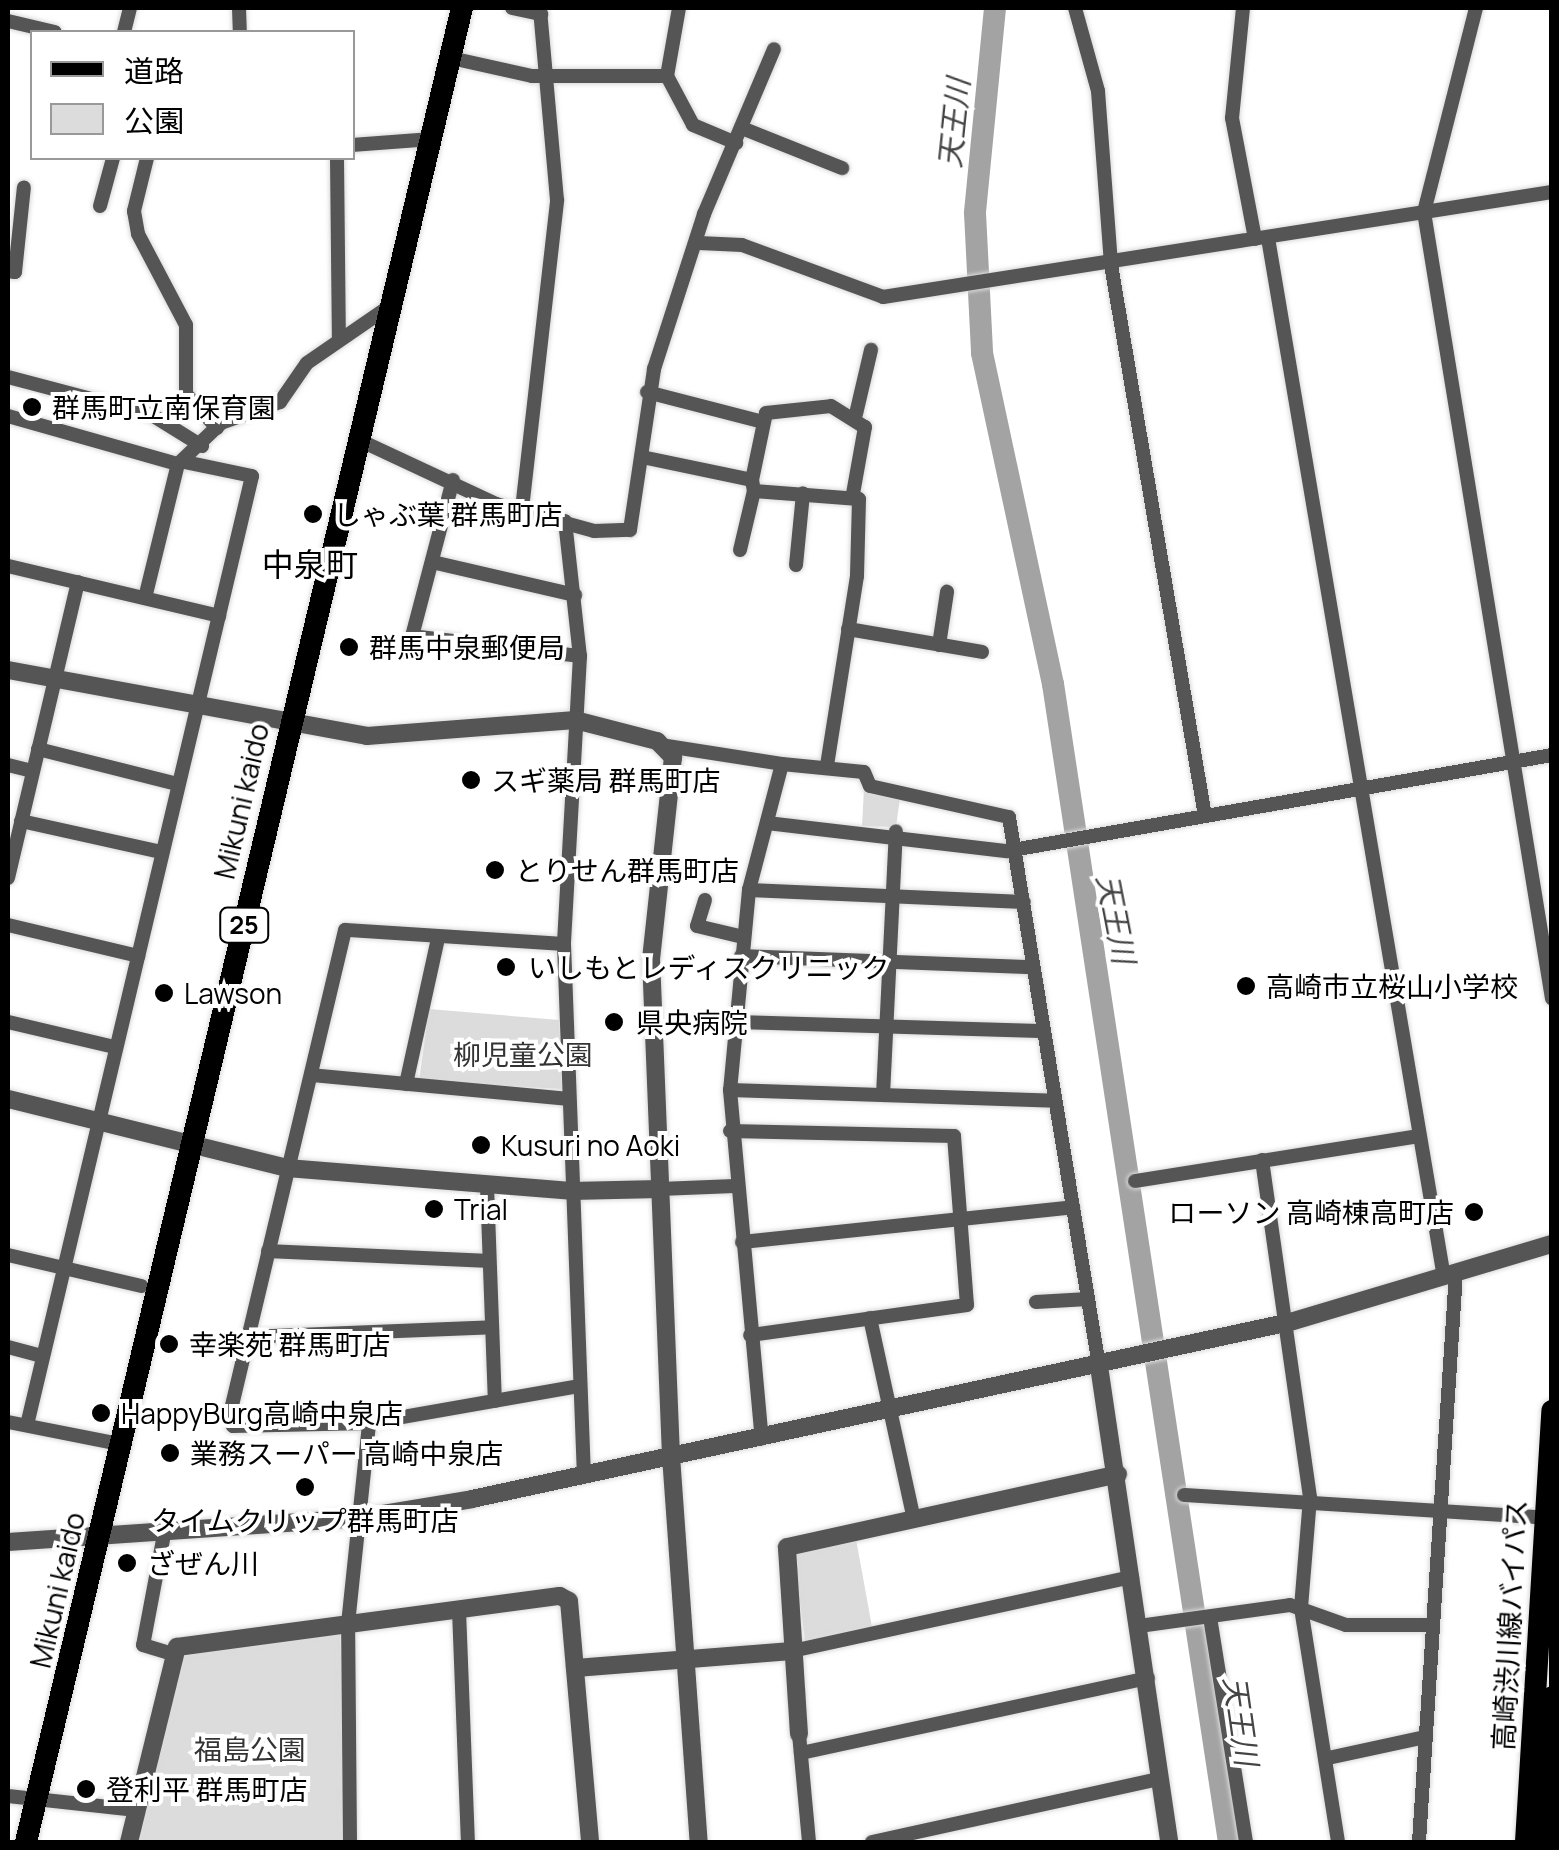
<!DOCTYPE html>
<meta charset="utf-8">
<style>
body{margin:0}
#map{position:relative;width:1559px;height:1850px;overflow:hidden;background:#fff;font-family:Manrope,"Noto Sans JP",sans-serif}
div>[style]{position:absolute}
.green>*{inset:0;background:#dcdcdc}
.river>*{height:22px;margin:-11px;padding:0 11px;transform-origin:11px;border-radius:11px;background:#a3a3a3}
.roads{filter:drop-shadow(0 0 2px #dbdbdb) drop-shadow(0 0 2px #dbdbdb)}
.minor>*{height:14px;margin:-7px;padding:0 7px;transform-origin:7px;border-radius:7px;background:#555}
.tertiary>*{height:18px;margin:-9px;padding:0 9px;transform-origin:9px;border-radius:9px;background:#555}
.primary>*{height:22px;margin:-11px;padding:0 11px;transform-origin:11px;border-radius:11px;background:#000}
.dots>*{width:28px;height:28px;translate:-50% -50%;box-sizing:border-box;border:5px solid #fff;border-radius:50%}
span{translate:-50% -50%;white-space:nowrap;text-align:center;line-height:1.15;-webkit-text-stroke:8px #fff;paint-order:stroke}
.shield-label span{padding:2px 8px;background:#fff;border:2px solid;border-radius:8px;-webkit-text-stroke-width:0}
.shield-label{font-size:25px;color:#000;font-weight:700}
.poi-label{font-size:28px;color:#000}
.left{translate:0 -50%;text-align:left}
.right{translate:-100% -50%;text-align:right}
.street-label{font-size:28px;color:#000}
.park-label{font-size:28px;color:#333}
.water-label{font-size:30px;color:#444;font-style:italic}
.quarter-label{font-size:32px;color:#000}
.frame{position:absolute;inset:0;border:10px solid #000;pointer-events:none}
.legend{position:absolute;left:30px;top:30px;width:325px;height:130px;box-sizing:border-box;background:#fff;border:2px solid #999;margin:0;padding:12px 18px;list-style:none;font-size:30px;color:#000}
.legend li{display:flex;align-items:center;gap:20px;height:50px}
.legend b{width:50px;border:2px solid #999}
</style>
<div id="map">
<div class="green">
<div style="clip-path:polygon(864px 789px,900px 798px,896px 827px,862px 826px)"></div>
<div style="clip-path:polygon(429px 1009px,559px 1020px,562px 1089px,419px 1081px)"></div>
<div style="clip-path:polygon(856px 1539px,872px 1627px,805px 1641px,794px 1555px)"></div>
<div style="clip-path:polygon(340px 1633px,348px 1842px,129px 1842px,179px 1654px)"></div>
</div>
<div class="river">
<div style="left:995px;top:8px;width:206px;rotate:95.6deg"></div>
<div style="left:975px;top:213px;width:140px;rotate:87.1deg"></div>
<div style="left:982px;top:353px;width:339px;rotate:77.9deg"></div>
<div style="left:1053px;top:684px;width:1171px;rotate:81.36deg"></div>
</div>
<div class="roads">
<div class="minor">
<div style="left:239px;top:8px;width:24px;rotate:88deg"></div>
<div style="left:512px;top:8px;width:30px;rotate:12deg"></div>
<div style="left:679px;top:8px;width:69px;rotate:100deg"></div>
<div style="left:667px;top:76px;width:55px;rotate:62deg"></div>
<div style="left:693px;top:125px;width:47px;rotate:22.7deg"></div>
<div style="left:1075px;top:8px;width:86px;rotate:74.5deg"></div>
<div style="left:1098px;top:91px;width:174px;rotate:85.7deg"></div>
<div style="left:1111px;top:265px;width:559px;rotate:80.32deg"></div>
<div style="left:1243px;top:8px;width:111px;rotate:95.7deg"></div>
<div style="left:1232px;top:118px;width:123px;rotate:79.2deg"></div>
<div style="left:1476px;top:8px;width:211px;rotate:104.3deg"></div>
<div style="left:1424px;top:212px;width:797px;rotate:80.76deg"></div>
<div style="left:8px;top:21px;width:48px;rotate:13.2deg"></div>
<div style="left:124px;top:32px;width:25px;rotate:-76deg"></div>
<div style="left:451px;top:58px;width:83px;rotate:12.5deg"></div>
<div style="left:532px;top:76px;width:135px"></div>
<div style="left:742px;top:128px;width:108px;rotate:21.8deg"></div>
<div style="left:352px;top:145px;width:80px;rotate:-4.3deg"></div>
<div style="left:147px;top:158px;width:55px;rotate:103.8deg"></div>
<div style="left:134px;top:211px;width:23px;rotate:80deg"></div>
<div style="left:138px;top:234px;width:103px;rotate:62.2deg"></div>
<div style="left:186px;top:325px;width:69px;rotate:90deg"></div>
<div style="left:186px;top:394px;width:46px;rotate:47.6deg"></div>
<div style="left:337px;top:158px;width:181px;rotate:89.4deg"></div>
<div style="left:100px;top:206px;width:50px;rotate:-74.8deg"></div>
<div style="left:1268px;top:238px;width:1054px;rotate:80.39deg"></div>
<div style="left:699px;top:243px;width:43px;rotate:2.7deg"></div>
<div style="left:742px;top:245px;width:150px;rotate:20.2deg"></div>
<div style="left:883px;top:297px;width:677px;rotate:-8.92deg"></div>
<div style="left:8px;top:271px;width:7px;rotate:8deg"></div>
<div style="left:15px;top:272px;width:85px;rotate:-84deg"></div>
<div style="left:8px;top:377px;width:149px;rotate:14.8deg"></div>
<div style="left:152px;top:415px;width:59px;rotate:31.8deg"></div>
<div style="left:647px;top:392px;width:120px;rotate:14.5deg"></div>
<div style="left:856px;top:414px;width:66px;rotate:-76.8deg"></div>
<div style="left:8px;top:416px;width:177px;rotate:15.8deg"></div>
<div style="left:359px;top:440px;width:151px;rotate:25deg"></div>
<div style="left:496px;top:504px;width:102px;rotate:15.4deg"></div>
<div style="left:594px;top:531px;width:36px;rotate:-2deg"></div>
<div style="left:630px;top:530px;width:163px;rotate:-81.5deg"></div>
<div style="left:654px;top:369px;width:163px;rotate:-72.1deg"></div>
<div style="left:704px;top:214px;width:179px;rotate:-67deg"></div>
<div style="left:642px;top:457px;width:112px;rotate:11.8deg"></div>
<div style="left:752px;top:480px;width:11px;rotate:80deg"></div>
<div style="left:754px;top:491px;width:105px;rotate:4.4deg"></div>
<div style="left:859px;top:499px;width:77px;rotate:91.5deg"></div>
<div style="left:857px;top:576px;width:191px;rotate:99deg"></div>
<div style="left:453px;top:480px;width:161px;rotate:104.7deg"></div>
<div style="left:412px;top:636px;width:169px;rotate:6.8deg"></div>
<div style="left:752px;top:480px;width:68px;rotate:-78.2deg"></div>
<div style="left:766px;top:413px;width:65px;rotate:-6.1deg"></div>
<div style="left:831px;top:406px;width:40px;rotate:32deg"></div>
<div style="left:865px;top:427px;width:68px;rotate:100.2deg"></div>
<div style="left:522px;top:509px;width:311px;rotate:-83.5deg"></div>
<div style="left:557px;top:200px;width:193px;rotate:-95.1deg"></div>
<div style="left:565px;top:521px;width:136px;rotate:83.7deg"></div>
<div style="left:580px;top:656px;width:288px;rotate:93.2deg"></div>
<div style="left:564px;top:944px;width:533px;rotate:87.85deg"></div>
<div style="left:740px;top:550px;width:61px;rotate:-76.7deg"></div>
<div style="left:432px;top:562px;width:147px;rotate:13deg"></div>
<div style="left:796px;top:565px;width:72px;rotate:-84.4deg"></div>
<div style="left:8px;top:566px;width:217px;rotate:13.3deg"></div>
<div style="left:145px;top:598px;width:138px;rotate:-76.2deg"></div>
<div style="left:178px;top:464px;width:59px;rotate:-43.6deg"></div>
<div style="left:221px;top:423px;width:63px;rotate:-19.6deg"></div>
<div style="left:280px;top:402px;width:47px;rotate:-55.3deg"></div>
<div style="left:307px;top:363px;width:101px;rotate:-34.5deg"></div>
<div style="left:848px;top:629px;width:136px;rotate:9.7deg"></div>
<div style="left:939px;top:645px;width:54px;rotate:-81.4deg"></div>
<div style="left:667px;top:746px;width:116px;rotate:8.9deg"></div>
<div style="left:782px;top:764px;width:130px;rotate:104.7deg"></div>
<div style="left:749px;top:890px;width:201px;rotate:95.4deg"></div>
<div style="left:730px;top:1090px;width:350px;rotate:84.8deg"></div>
<div style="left:38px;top:749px;width:143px;rotate:14.1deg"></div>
<div style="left:782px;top:764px;width:82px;rotate:5.6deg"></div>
<div style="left:864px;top:772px;width:15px;rotate:67deg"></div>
<div style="left:870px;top:786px;width:142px;rotate:12.6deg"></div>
<div style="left:1009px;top:817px;width:556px;rotate:80.69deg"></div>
<div style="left:8px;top:765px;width:25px;rotate:14deg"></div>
<div style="left:21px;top:821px;width:143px;rotate:12.5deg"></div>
<div style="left:767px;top:823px;width:242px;rotate:6.7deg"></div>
<div style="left:1007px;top:851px;width:553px;rotate:-9.99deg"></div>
<div style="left:8px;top:878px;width:304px;rotate:-76.7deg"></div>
<div style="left:749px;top:890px;width:275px;rotate:2.5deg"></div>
<div style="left:705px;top:900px;width:27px;rotate:107deg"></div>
<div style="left:697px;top:926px;width:47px;rotate:13.4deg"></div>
<div style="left:8px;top:925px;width:134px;rotate:13.4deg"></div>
<div style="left:564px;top:944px;width:219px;rotate:-176.3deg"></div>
<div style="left:345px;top:930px;width:502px;rotate:103.37deg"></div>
<div style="left:229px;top:1418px;width:9px;rotate:63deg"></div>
<div style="left:233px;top:1426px;width:136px;rotate:-1.3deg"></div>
<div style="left:369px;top:1423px;width:213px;rotate:-10deg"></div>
<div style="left:741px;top:956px;width:291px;rotate:2.2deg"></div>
<div style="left:8px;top:1022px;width:110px;rotate:13.2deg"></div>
<div style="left:736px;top:1022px;width:305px;rotate:1.7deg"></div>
<div style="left:311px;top:1075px;width:258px;rotate:5.3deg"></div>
<div style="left:406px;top:1084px;width:148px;rotate:-77.6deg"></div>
<div style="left:730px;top:1090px;width:325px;rotate:1.9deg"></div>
<div style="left:883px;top:1095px;width:264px;rotate:-87.2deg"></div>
<div style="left:730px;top:1131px;width:224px;rotate:1.3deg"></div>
<div style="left:954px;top:1136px;width:169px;rotate:85.6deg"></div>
<div style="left:967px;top:1305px;width:219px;rotate:172.1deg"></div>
<div style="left:1262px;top:1160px;width:341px;rotate:81.9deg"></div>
<div style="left:1310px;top:1498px;width:110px;rotate:94.7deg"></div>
<div style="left:1301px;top:1608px;width:237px;rotate:81deg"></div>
<div style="left:1135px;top:1181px;width:287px;rotate:-9deg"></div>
<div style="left:487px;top:1186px;width:215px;rotate:87.9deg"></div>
<div style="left:660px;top:1189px;width:74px;rotate:-2.3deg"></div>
<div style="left:742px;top:1242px;width:333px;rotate:-6deg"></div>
<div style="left:268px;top:1251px;width:221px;rotate:2.6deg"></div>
<div style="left:8px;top:1255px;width:137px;rotate:13.1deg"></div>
<div style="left:1036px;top:1302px;width:52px;rotate:-3.3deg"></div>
<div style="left:870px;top:1318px;width:206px;rotate:77.7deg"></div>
<div style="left:248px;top:1337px;width:244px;rotate:-2.3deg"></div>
<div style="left:8px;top:1347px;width:35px;rotate:15deg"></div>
<div style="left:8px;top:1422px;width:113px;rotate:11.2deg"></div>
<div style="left:27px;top:1425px;width:975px;rotate:-76.66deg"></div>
<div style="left:252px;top:476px;width:68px;rotate:-168.2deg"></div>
<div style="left:1184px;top:1495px;width:369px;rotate:3.6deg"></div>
<div style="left:165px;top:1529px;width:118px;rotate:100.7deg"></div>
<div style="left:143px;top:1645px;width:31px;rotate:17deg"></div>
<div style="left:459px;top:1610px;width:232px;rotate:87.8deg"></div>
<div style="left:1210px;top:1617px;width:228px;rotate:80.9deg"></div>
<div style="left:1139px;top:1626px;width:152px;rotate:-7.9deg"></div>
<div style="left:1290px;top:1605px;width:59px;rotate:19.7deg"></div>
<div style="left:1346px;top:1625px;width:86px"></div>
<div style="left:792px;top:1651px;width:348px;rotate:-12.3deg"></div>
<div style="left:799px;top:1734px;width:108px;rotate:84.7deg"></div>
<div style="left:801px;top:1753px;width:355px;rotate:-12.2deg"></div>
<div style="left:1328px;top:1758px;width:99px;rotate:-12.2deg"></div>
<div style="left:8px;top:1796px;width:129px;rotate:6.2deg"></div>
<div style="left:350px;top:1842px;width:218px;rotate:-90.5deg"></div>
<div style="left:348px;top:1624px;width:202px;rotate:-84deg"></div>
<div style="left:872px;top:1842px;width:294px;rotate:-12.4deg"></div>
<div style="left:1419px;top:1842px;width:570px;rotate:-86.28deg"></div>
</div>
<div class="tertiary">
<div style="left:8px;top:670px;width:365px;rotate:10.4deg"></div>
<div style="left:367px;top:736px;width:209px;rotate:-4.4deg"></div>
<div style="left:575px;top:720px;width:85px;rotate:14.4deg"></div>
<div style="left:657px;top:741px;width:23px;rotate:45deg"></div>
<div style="left:673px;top:757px;width:202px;rotate:96.2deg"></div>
<div style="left:651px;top:958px;width:498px;rotate:87.7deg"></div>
<div style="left:671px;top:1456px;width:387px;rotate:85.9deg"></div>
<div style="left:8px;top:1099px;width:287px;rotate:13.9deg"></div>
<div style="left:287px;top:1168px;width:285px;rotate:4.6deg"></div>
<div style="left:571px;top:1191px;width:89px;rotate:-1.3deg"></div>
<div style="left:1099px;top:1366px;width:481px;rotate:81.6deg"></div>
<div style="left:8px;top:1542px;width:352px;rotate:-3.9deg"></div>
<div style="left:359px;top:1518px;width:115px;rotate:-9.5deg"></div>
<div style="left:472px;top:1499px;width:837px;rotate:-12.21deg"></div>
<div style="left:1290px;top:1322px;width:273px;rotate:-16.6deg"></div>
<div style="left:575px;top:1668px;width:218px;rotate:-4.5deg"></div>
<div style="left:799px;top:1734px;width:187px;rotate:-93.7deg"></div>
<div style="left:787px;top:1547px;width:339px;rotate:-12.4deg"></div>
<div style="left:129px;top:1842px;width:201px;rotate:-76.2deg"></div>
<div style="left:177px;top:1647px;width:386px;rotate:-7.6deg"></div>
<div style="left:560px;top:1596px;width:10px;rotate:29deg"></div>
<div style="left:569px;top:1601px;width:242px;rotate:85deg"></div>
</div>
<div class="primary">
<div style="left:26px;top:1842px;width:1885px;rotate:-76.63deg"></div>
<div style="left:1526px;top:1842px;width:432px;rotate:-86.5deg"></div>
<div style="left:1545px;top:1842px;width:145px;rotate:-87.2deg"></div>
</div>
</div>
<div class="dots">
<div style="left:32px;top:407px;background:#000"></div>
<div style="left:313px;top:514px;background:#000"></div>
<div style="left:349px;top:647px;background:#000"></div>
<div style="left:471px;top:780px;background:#000"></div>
<div style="left:495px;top:870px;background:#000"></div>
<div style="left:506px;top:967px;background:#000"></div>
<div style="left:1246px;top:986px;background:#000"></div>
<div style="left:164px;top:993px;background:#000"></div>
<div style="left:614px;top:1022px;background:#000"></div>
<div style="left:481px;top:1145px;background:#000"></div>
<div style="left:434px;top:1209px;background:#000"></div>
<div style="left:1474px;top:1212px;background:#000"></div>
<div style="left:169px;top:1344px;background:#000"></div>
<div style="left:101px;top:1413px;background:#000"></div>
<div style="left:170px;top:1453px;background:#000"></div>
<div style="left:305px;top:1487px;background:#000"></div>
<div style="left:127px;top:1563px;background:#000"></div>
<div style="left:86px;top:1789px;background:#000"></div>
</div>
<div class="shield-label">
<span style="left:244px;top:925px">25</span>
</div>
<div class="poi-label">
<span class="left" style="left:52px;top:407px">群馬町立南保育園</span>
<span class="left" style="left:333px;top:514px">しゃぶ葉 群馬町店</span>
<span class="left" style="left:369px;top:647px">群馬中泉郵便局</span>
<span class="left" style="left:491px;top:780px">スギ薬局 群馬町店</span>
<span class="left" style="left:515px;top:870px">とりせん群馬町店</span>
<span class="left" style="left:528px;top:967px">いしもとレディスクリニック</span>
<span class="left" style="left:1266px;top:986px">高崎市立桜山小学校</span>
<span class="left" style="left:184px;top:993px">Lawson</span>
<span class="left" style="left:636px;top:1022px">県央病院</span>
<span class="left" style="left:501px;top:1145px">Kusuri no Aoki</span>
<span class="left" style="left:454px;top:1209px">Trial</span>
<span class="right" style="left:1454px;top:1212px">ローソン 高崎棟高町店</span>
<span class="left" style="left:189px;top:1344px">幸楽苑 群馬町店</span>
<span class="left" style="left:121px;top:1413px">HappyBurg高崎中泉店</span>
<span class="left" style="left:190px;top:1453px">業務スーパー 高崎中泉店</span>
<span style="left:305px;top:1520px">タイムクリップ群馬町店</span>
<span class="left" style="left:147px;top:1563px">ざぜん川</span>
<span class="left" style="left:106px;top:1789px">登利平 群馬町店</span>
</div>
<div class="street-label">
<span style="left:241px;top:801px;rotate:-77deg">Mikuni kaido</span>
<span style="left:57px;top:1590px;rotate:-77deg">Mikuni kaido</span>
<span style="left:1509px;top:1625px;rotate:-87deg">高崎渋川線バイパス</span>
</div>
<div class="park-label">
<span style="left:523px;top:1054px">柳児童公園</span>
<span style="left:250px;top:1749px">福島公園</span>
</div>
<div class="water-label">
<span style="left:954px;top:123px;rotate:-84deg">天王川</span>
<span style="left:1116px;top:919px;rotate:79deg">天王川</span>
<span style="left:1241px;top:1721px;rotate:82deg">天王川</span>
</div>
<div class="quarter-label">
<span style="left:310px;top:564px">中泉町</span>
</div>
<div class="frame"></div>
<ul class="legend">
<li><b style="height:12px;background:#000"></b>道路</li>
<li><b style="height:28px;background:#dcdcdc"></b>公園</li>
</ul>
</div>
